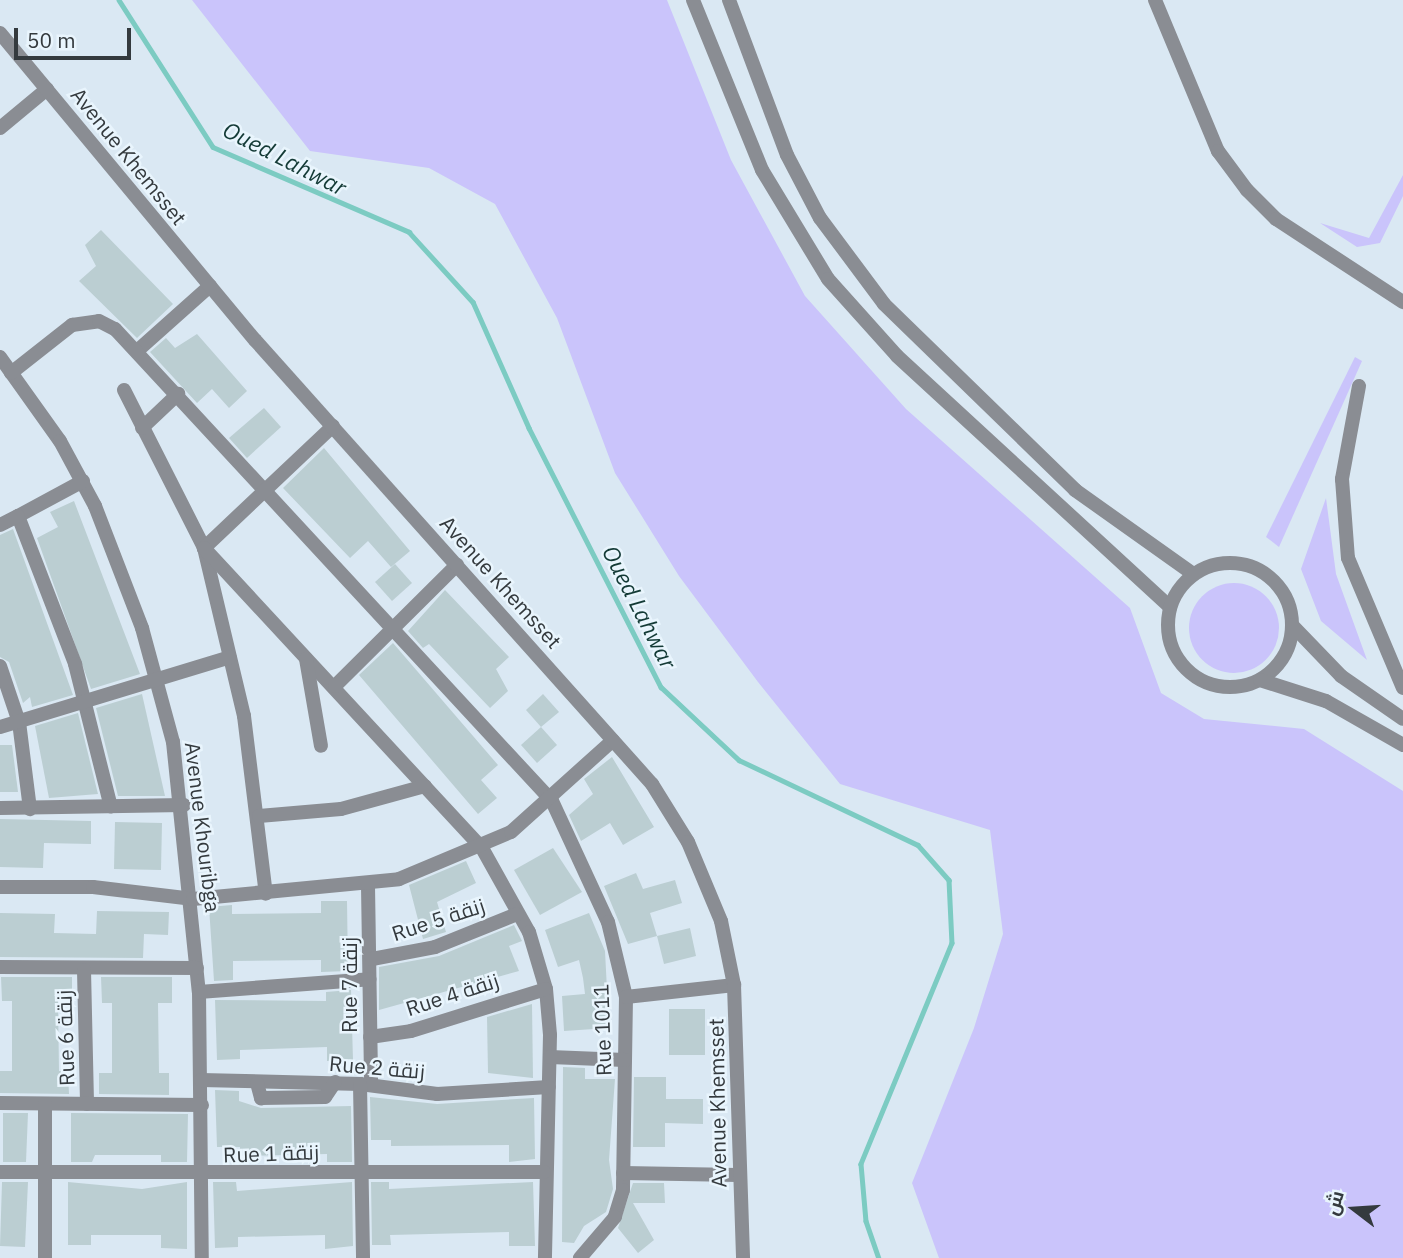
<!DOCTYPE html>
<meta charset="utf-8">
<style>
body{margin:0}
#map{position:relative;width:1403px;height:1258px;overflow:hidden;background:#dae8f3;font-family:"IBM Plex Sans",Cairo,sans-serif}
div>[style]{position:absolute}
.green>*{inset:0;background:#cac4fb}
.round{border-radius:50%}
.stream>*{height:4.5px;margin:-2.25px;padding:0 2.25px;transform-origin:2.25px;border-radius:2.25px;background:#7ccbc2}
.building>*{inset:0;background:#bbced2}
.minor>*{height:14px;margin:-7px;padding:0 7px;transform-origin:7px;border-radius:7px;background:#8a8d93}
.tertiary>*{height:14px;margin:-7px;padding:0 7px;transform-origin:7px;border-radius:7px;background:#8a8d93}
.tertiary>.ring{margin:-7px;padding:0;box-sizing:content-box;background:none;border:14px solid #8a8d93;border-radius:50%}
span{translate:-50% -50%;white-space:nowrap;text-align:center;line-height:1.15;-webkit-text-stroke:5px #e9f5fd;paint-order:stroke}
.street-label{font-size:21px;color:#343a3e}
.water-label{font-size:23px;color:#133a36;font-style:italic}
.north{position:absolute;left:1319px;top:1174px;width:70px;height:70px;-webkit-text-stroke:5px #e9f5fd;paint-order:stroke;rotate:287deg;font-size:19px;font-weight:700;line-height:28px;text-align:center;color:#343a3e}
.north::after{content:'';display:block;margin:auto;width:24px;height:32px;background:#343a3e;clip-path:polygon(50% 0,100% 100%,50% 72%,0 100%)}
.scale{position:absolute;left:14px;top:28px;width:117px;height:32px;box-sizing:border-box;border:4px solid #343a3e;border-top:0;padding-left:9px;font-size:21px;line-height:24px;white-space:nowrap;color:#343a3e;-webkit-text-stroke:5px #e9f5fd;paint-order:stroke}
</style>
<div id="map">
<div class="green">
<div style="clip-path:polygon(192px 0,667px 0,731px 160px,805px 296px,906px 409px,1130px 608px,1161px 693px,1204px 719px,1304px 729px,1403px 791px,1403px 1258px,939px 1258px,912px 1183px,974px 1028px,1003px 934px,990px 830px,840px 784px,758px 682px,679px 576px,615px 473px,557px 318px,495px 204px,429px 168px,310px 151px)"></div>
<div style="clip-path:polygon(1403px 175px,1403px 196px,1380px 243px,1357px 247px,1320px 223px,1369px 238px)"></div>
<div style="clip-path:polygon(1355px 357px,1362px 361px,1279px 547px,1266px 537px)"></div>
<div style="clip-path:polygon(1326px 498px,1336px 574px,1367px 660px,1321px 621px,1301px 569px)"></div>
<div class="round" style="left:1189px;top:583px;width:90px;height:90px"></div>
</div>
<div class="stream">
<div style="left:119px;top:0;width:174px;rotate:57.4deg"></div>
<div style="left:213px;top:147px;width:214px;rotate:23.4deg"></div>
<div style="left:409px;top:232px;width:95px;rotate:47.6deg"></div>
<div style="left:473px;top:302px;width:138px;rotate:66deg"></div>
<div style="left:529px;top:428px;width:291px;rotate:63deg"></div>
<div style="left:661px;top:687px;width:107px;rotate:43.1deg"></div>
<div style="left:739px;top:760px;width:198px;rotate:25.4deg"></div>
<div style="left:918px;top:845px;width:47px;rotate:48.5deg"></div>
<div style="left:949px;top:880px;width:63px;rotate:87.3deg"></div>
<div style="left:952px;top:943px;width:239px;rotate:112.4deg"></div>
<div style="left:861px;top:1164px;width:57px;rotate:85deg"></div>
<div style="left:866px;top:1221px;width:39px;rotate:71deg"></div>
</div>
<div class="building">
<div style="clip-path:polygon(101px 230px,173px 304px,137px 338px,79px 281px,96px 266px,85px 245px)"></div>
<div style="clip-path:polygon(197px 334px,247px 391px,229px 408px,212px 389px,197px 403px,150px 352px,166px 338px,175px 348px)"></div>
<div style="clip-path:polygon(264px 408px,281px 427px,247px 458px,229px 438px)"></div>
<div style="clip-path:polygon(324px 448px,410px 551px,391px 567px,368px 541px,350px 558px,283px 488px)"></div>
<div style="clip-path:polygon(74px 501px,140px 674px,91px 689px,37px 538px,58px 527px,50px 512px)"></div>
<div style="clip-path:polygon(13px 529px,73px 695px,32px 707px,30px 697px,23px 703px,9px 662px,0 657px,0 535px)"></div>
<div style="clip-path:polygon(395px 564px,412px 583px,392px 601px,375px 582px)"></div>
<div style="clip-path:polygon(445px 590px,509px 657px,496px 669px,508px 691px,490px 708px,429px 644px,423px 648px,408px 631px)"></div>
<div style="clip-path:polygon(393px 643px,498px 765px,481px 780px,497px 798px,478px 814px,359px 675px)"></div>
<div style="clip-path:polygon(142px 694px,165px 796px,118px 796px,96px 708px)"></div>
<div style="clip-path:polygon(543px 694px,559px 712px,541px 727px,526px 710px)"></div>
<div style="clip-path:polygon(78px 713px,98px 794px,49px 798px,35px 726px)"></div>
<div style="clip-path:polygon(541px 727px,557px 745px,537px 763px,521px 745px)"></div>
<div style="clip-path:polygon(0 745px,12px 745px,18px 792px,0 792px)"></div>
<div style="clip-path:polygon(612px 757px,654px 827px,623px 845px,610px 823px,581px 841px,569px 815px,593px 794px,584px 779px)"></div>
<div style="clip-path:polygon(0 819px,91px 821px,91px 844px,44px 843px,43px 868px,0 867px)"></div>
<div style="clip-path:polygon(115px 822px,162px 823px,161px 870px,114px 869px)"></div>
<div style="clip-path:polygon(553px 848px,582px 892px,540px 915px,514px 870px)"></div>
<div style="clip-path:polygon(466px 861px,476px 883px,437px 902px,446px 932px,423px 939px,409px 885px)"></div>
<div style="clip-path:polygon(636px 873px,643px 889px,675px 880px,682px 903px,650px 913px,657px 936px,628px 944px,604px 886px)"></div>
<div style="clip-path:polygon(321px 901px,347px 901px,348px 971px,321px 972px,321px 960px,233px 961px,233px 980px,214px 981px,209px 907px,232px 905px,232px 914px,321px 913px)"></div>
<div style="clip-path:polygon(97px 911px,169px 912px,168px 935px,144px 934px,143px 958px,0 957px,0 913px,55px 914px,54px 933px,96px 934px)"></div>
<div style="clip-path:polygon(589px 913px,605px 951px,609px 1028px,564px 1031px,562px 996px,585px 994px,583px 978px,579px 960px,558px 967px,545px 930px)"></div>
<div style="clip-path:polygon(514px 925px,522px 941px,509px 946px,519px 971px,379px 1010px,379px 967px,439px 956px)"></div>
<div style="clip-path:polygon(690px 928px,696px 956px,664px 964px,657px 936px)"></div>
<div style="clip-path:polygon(1px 977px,72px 977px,72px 1001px,58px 1001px,59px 1071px,68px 1071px,69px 1094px,0 1093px,0 1071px,12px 1071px,12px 1001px,2px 1001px)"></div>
<div style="clip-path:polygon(101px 977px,172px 977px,172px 1003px,158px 1003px,159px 1073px,169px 1073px,169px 1095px,99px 1094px,99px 1073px,112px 1073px,112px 1003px,102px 1003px)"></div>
<div style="clip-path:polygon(351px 990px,353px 1060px,327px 1061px,327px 1047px,240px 1050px,240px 1059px,217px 1060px,215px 1000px,326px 1001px,326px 992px)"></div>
<div style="clip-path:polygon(532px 1004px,533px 1078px,488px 1073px,487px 1017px)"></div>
<div style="clip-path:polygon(669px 1009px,705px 1009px,705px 1055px,669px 1055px)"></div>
<div style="clip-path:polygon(563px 1067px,585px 1068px,585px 1079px,615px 1079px,609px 1160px,613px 1189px,606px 1212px,584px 1226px,574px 1243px,562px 1242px)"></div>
<div style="clip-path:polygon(634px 1077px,666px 1077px,666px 1099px,703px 1099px,703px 1124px,665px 1123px,665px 1147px,633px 1147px)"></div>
<div style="clip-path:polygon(215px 1090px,239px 1091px,239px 1101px,261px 1108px,351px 1106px,352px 1162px,327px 1162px,327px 1154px,240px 1156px,240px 1147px,217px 1147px)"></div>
<div style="clip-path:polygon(370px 1097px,437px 1104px,534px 1098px,535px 1159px,509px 1162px,509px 1145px,391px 1146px,391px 1140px,371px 1140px)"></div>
<div style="clip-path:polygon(3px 1113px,28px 1113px,26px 1162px,3px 1162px)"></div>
<div style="clip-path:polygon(71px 1113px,188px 1114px,187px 1162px,161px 1162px,161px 1155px,95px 1155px,92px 1162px,71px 1162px)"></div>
<div style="clip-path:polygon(2px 1182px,28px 1182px,25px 1247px,0 1246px)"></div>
<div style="clip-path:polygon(68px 1182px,142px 1189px,187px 1182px,187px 1249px,161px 1248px,161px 1235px,91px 1235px,91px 1245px,68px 1245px)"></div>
<div style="clip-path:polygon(213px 1182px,236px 1182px,237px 1191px,352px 1182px,353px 1246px,325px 1249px,325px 1235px,238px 1237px,238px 1247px,215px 1248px)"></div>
<div style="clip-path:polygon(371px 1182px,389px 1182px,389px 1189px,533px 1182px,535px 1246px,509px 1246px,509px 1232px,390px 1235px,391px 1245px,372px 1245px)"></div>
<div style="clip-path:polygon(633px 1183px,664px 1183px,665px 1203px,633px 1203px,654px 1240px,638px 1253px,618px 1228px)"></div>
</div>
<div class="minor">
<div style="left:1155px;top:0;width:164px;rotate:67.4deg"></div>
<div style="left:1218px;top:151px;width:49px;rotate:53.4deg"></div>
<div style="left:1247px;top:190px;width:41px;rotate:45deg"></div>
<div style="left:1276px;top:219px;width:152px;rotate:33.2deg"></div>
<div style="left:0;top:128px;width:61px;rotate:-39.7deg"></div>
<div style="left:137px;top:351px;width:98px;rotate:-41.7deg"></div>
<div style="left:0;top:357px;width:103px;rotate:54.5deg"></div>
<div style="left:60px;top:441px;width:74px;rotate:61.7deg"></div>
<div style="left:95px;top:506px;width:131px;rotate:68.9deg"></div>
<div style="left:142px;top:628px;width:118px;rotate:74.8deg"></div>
<div style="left:173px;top:742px;width:251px;rotate:84.1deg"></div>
<div style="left:199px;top:992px;width:266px;rotate:89.4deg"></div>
<div style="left:11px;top:373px;width:78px;rotate:-38.2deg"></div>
<div style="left:72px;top:325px;width:27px;rotate:-8deg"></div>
<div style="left:99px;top:321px;width:18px;rotate:27deg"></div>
<div style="left:115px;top:329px;width:643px;rotate:47.21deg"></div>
<div style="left:552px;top:801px;width:133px;rotate:65.2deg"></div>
<div style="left:608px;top:922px;width:77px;rotate:76.5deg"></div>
<div style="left:626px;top:997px;width:193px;rotate:90.9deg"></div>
<div style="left:623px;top:1190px;width:28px;rotate:107deg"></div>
<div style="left:615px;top:1217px;width:54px;rotate:130.5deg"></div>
<div style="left:124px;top:390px;width:177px;rotate:63.1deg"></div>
<div style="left:204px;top:548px;width:173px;rotate:76.6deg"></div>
<div style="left:244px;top:716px;width:179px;rotate:83deg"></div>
<div style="left:333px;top:426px;width:178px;rotate:136.6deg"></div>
<div style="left:204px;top:548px;width:409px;rotate:47.2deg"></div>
<div style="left:482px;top:848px;width:96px;rotate:60.8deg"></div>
<div style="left:529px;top:932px;width:59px;rotate:73.4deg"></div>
<div style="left:546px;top:989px;width:46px;rotate:85deg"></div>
<div style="left:550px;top:1035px;width:223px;rotate:91.3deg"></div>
<div style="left:142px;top:428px;width:50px;rotate:-43.4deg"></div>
<div style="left:83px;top:481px;width:74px;rotate:151.7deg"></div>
<div style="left:18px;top:516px;width:159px;rotate:68.9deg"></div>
<div style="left:75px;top:664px;width:147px;rotate:75.9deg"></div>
<div style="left:0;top:525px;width:20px;rotate:-27deg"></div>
<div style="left:306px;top:659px;width:88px;rotate:80.2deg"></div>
<div style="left:0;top:666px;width:59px;rotate:71.3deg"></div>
<div style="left:19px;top:722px;width:88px;rotate:82.8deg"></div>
<div style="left:335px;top:686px;width:172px;rotate:-44.8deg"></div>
<div style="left:0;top:727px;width:240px;rotate:-16.9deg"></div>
<div style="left:0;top:808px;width:184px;rotate:-0.9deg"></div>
<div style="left:259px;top:816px;width:82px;rotate:-4.9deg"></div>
<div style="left:341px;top:809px;width:87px;rotate:-15.3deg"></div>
<div style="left:368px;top:886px;width:199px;rotate:89.1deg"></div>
<div style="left:0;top:887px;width:93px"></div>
<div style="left:93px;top:887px;width:101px;rotate:6.8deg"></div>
<div style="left:193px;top:899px;width:207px;rotate:-5.5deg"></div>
<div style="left:399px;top:879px;width:121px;rotate:-22.8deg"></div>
<div style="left:511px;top:832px;width:137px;rotate:-42deg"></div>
<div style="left:372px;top:959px;width:64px;rotate:-10.8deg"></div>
<div style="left:435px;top:947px;width:88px;rotate:-21.9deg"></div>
<div style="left:0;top:967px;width:197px;rotate:0.3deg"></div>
<div style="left:84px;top:970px;width:134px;rotate:88.7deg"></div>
<div style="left:199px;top:992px;width:171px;rotate:-4.3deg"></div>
<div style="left:626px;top:997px;width:109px;rotate:-6.3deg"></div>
<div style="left:370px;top:1037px;width:41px;rotate:-8.3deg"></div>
<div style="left:411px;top:1031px;width:141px;rotate:-17.3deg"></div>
<div style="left:550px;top:1057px;width:75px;rotate:2.3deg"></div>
<div style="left:201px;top:1080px;width:159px;rotate:1.4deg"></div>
<div style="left:360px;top:1084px;width:78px;rotate:7.4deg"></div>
<div style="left:437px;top:1094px;width:112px;rotate:-3.6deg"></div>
<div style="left:257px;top:1083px;width:16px;rotate:75deg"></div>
<div style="left:261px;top:1098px;width:64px;rotate:-0.9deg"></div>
<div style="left:325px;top:1097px;width:18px;rotate:-56deg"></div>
<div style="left:360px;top:1084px;width:174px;rotate:89deg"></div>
<div style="left:0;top:1103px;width:202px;rotate:0.6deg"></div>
<div style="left:45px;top:1104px;width:154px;rotate:90deg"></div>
<div style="left:0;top:1172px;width:544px"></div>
<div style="left:623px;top:1173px;width:115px;rotate:1deg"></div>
</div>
<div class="tertiary">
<div style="left:693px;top:0;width:183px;rotate:67.9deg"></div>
<div style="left:762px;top:170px;width:127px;rotate:58.8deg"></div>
<div style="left:828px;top:279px;width:103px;rotate:48.1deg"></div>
<div style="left:897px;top:356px;width:371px;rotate:42.6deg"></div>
<div style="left:729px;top:0;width:165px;rotate:69.5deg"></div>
<div style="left:787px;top:155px;width:71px;rotate:62.4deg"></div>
<div style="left:820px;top:218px;width:107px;rotate:53.3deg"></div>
<div style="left:884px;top:304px;width:267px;rotate:44.2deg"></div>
<div style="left:1075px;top:490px;width:145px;rotate:35.4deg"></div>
<div style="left:0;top:33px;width:399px;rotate:50.3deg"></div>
<div style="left:255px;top:340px;width:596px;rotate:48.2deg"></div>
<div style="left:652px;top:784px;width:68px;rotate:58.2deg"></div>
<div style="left:688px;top:842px;width:86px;rotate:67.3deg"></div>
<div style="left:721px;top:921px;width:65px;rotate:78.5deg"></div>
<div style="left:734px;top:985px;width:273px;rotate:88.1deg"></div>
<div style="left:1359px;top:386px;width:95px;rotate:100.4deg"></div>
<div style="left:1342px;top:479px;width:79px;rotate:85.7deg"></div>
<div style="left:1348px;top:558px;width:141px;rotate:67.1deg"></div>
<div class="ring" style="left:1168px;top:563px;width:110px;height:110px"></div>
<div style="left:1292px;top:625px;width:71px;rotate:46.1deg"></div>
<div style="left:1341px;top:676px;width:75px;rotate:34.7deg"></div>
<div style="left:1260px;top:680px;width:69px;rotate:17.7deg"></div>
<div style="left:1326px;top:701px;width:89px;rotate:29.7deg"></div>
</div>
<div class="street-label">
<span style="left:129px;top:156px;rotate:51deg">Avenue Khemsset</span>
<span style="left:501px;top:582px;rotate:48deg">Avenue Khemsset</span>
<span style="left:203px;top:827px;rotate:83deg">Avenue Khouribga</span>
<span style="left:438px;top:919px;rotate:-18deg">Rue 5 زنقة</span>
<span style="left:349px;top:985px;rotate:-90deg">Rue 7 زنقة</span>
<span style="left:452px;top:994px;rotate:-18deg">Rue 4 زنقة</span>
<span style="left:602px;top:1030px;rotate:-92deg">Rue 1011</span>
<span style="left:65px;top:1038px;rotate:-92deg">Rue 6 زنقة</span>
<span style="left:377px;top:1067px;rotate:5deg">Rue 2 زنقة</span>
<span style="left:717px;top:1103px;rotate:-91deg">Avenue Khemsset</span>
<span style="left:271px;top:1153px;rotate:-2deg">Rue 1 زنقة</span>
</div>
<div class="water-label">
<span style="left:285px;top:158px;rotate:27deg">Oued Lahwar</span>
<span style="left:640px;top:607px;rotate:63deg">Oued Lahwar</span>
</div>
<div class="north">ش</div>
<div class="scale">50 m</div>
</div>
